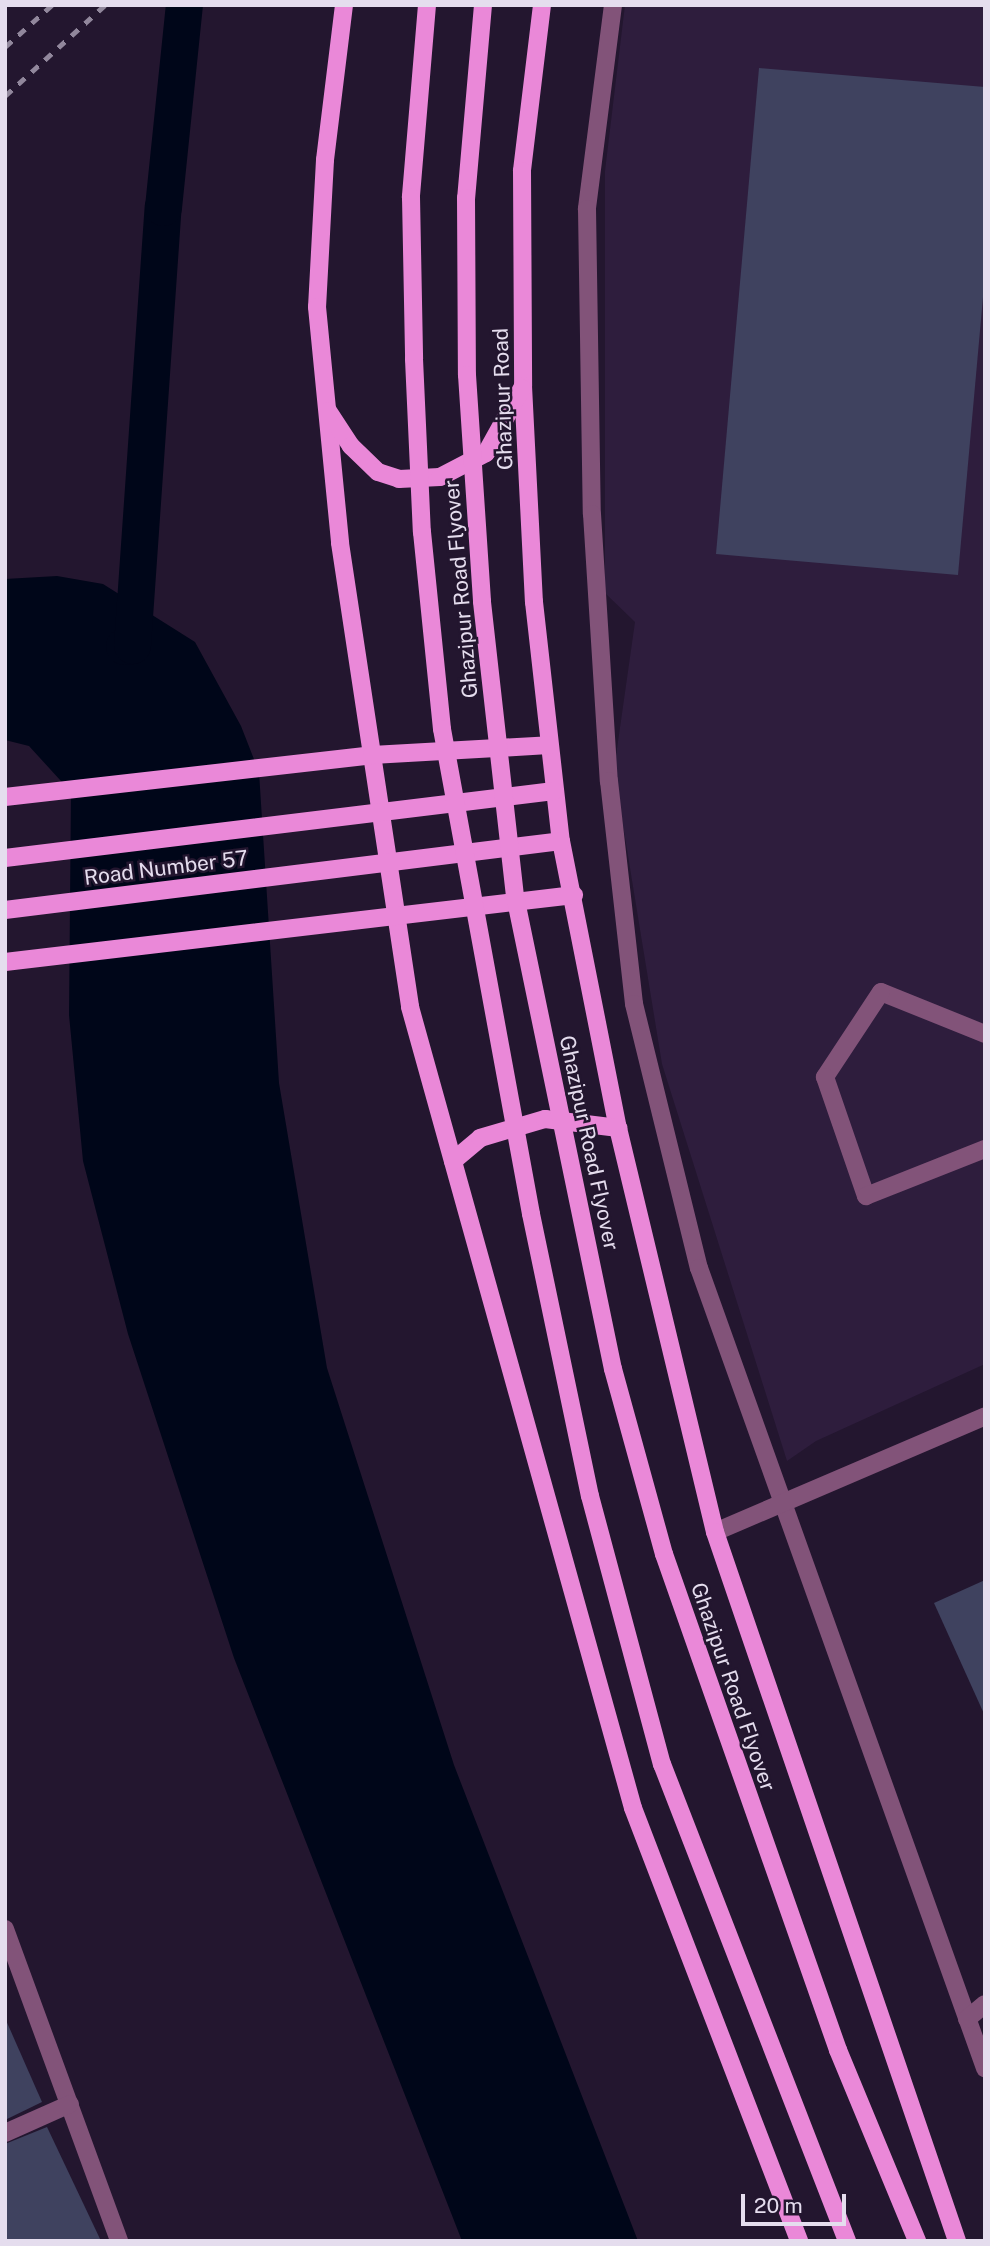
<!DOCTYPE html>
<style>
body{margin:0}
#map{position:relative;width:990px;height:2246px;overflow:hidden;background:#23162f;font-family:"Public Sans",sans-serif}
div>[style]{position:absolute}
.built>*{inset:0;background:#2e1d3d}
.water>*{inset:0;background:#000619}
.canal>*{height:37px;margin:-18.5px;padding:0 18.5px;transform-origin:18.5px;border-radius:18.5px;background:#000619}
.building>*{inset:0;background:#3f425f}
.minor>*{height:18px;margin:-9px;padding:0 9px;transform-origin:9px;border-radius:9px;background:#825379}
.major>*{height:18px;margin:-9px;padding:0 9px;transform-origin:9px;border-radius:9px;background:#ea88d8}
.rail>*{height:5px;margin-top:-2.5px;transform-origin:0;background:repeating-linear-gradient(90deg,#91879c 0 9px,transparent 0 18px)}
.major-bridge>*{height:18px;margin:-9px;padding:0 9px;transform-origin:9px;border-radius:9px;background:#ea88d8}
span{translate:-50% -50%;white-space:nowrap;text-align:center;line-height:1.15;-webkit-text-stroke:5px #23162f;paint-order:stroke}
.street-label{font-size:21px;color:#e5ddee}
.frame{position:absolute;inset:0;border:7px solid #e5ddee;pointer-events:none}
.scale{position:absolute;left:741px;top:2194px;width:105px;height:32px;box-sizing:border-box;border:4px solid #e5ddee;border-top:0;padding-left:9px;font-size:21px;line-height:24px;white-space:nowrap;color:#e5ddee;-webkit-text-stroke:5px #23162f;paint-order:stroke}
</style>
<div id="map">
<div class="built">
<div style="clip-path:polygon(625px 5px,985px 5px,985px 1364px,816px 1441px,787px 1461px,662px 1064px,614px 770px,635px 622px,605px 593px,605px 171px)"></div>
</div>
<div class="water">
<div style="clip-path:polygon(57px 576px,103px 584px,195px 642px,241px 726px,259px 772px,279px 1083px,327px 1368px,454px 1765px,638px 2241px,462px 2241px,234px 1658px,128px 1334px,83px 1161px,69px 1015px,71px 792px,29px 746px,5px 740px,5px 579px)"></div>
</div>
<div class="canal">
<div style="left:124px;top:646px;width:8px;rotate:-7deg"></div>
<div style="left:132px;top:645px;width:439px;rotate:-86deg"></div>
<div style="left:163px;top:207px;width:203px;rotate:-84.1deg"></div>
</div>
<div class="building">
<div style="clip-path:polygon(759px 68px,985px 87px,985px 275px,958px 575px,716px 554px)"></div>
<div style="clip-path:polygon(985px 1580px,985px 1716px,934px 1603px)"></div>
<div style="clip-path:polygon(5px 2018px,42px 2102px,5px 2120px)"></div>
<div style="clip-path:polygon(47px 2127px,101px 2241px,5px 2241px,5px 2144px)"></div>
</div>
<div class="minor">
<div style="left:613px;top:5px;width:206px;rotate:97.3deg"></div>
<div style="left:587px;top:209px;width:305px;rotate:89.1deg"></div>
<div style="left:592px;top:514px;width:268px;rotate:86.4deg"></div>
<div style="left:609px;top:781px;width:224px;rotate:83.6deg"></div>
<div style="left:634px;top:1004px;width:272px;rotate:76.2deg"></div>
<div style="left:699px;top:1268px;width:850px;rotate:70.33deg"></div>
<div style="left:985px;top:1034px;width:112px;rotate:-158deg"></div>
<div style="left:881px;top:992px;width:102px;rotate:123.4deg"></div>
<div style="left:825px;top:1077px;width:126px;rotate:71deg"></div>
<div style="left:866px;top:1196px;width:128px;rotate:-21.6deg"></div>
<div style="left:715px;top:1532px;width:294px;rotate:-23.2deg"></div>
<div style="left:5px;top:1929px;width:332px;rotate:69.9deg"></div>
<div style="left:967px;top:2019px;width:23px;rotate:-40deg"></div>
<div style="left:5px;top:2133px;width:71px;rotate:-24deg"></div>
</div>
<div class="major">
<div style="left:344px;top:5px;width:156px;rotate:97deg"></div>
<div style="left:325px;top:160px;width:147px;rotate:93.1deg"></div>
<div style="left:317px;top:307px;width:237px;rotate:84.4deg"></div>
<div style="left:340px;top:543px;width:469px;rotate:81.4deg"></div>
<div style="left:410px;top:1007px;width:831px;rotate:74.44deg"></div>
<div style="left:633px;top:1808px;width:464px;rotate:69deg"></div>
<div style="left:542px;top:5px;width:167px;rotate:96.9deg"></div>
<div style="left:522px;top:171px;width:215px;rotate:89.7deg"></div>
<div style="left:523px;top:386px;width:216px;rotate:87.1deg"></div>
<div style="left:534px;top:602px;width:241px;rotate:83.6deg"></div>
<div style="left:561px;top:841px;width:293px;rotate:78.8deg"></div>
<div style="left:618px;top:1128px;width:415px;rotate:76.5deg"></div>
<div style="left:715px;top:1532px;width:749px;rotate:71.15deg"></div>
<div style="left:328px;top:411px;width:42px;rotate:56.7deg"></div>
<div style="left:351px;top:446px;width:37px;rotate:44deg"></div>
<div style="left:378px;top:472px;width:22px;rotate:18deg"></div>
<div style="left:399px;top:479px;width:41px;rotate:-2.8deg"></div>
<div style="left:440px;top:477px;width:52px;rotate:-27.6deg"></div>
<div style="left:486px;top:453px;width:74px;rotate:-61deg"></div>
<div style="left:5px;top:797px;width:369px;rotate:-6.5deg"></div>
<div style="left:372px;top:755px;width:177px;rotate:-3.2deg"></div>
<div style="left:5px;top:858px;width:553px;rotate:-6.96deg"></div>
<div style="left:5px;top:910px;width:560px;rotate:-7.07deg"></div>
<div style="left:5px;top:962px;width:573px;rotate:-6.72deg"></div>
<div style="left:453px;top:1161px;width:35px;rotate:-40deg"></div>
<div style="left:480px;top:1138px;width:68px;rotate:-16.3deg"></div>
<div style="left:545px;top:1119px;width:74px;rotate:7deg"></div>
<div style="left:590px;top:1496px;width:278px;rotate:75deg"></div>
<div style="left:662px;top:1764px;width:512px;rotate:68.8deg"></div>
<div style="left:664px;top:1554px;width:526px;rotate:70.67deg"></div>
<div style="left:838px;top:2050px;width:207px;rotate:67.5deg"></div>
</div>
<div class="rail">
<div style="left:5px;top:47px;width:63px;rotate:-41.8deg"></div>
<div style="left:5px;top:96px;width:135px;rotate:-42.3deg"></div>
</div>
<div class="major-bridge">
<div style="left:427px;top:5px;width:193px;rotate:94.8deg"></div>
<div style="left:411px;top:197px;width:162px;rotate:88.9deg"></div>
<div style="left:414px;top:359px;width:173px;rotate:87.4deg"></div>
<div style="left:422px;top:532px;width:198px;rotate:84.2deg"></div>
<div style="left:442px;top:729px;width:493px;rotate:79.6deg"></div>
<div style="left:531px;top:1214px;width:288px;rotate:78.2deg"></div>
<div style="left:483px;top:5px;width:194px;rotate:95deg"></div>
<div style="left:466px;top:198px;width:177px;rotate:89.7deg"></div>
<div style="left:467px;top:375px;width:227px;rotate:86.2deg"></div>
<div style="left:482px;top:602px;width:296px;rotate:83.6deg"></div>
<div style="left:515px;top:896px;width:483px;rotate:78.3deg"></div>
<div style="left:613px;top:1369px;width:192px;rotate:74.6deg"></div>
</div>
<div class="street-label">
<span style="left:503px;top:399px;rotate:-92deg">Ghazipur Road</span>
<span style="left:461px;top:589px;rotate:-95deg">Ghazipur Road Flyover</span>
<span style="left:166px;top:868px;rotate:-7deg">Road Number 57</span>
<span style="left:589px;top:1143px;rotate:78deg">Ghazipur Road Flyover</span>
<span style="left:733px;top:1687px;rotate:71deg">Ghazipur Road Flyover</span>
</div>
<div class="frame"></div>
<div class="scale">20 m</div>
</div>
